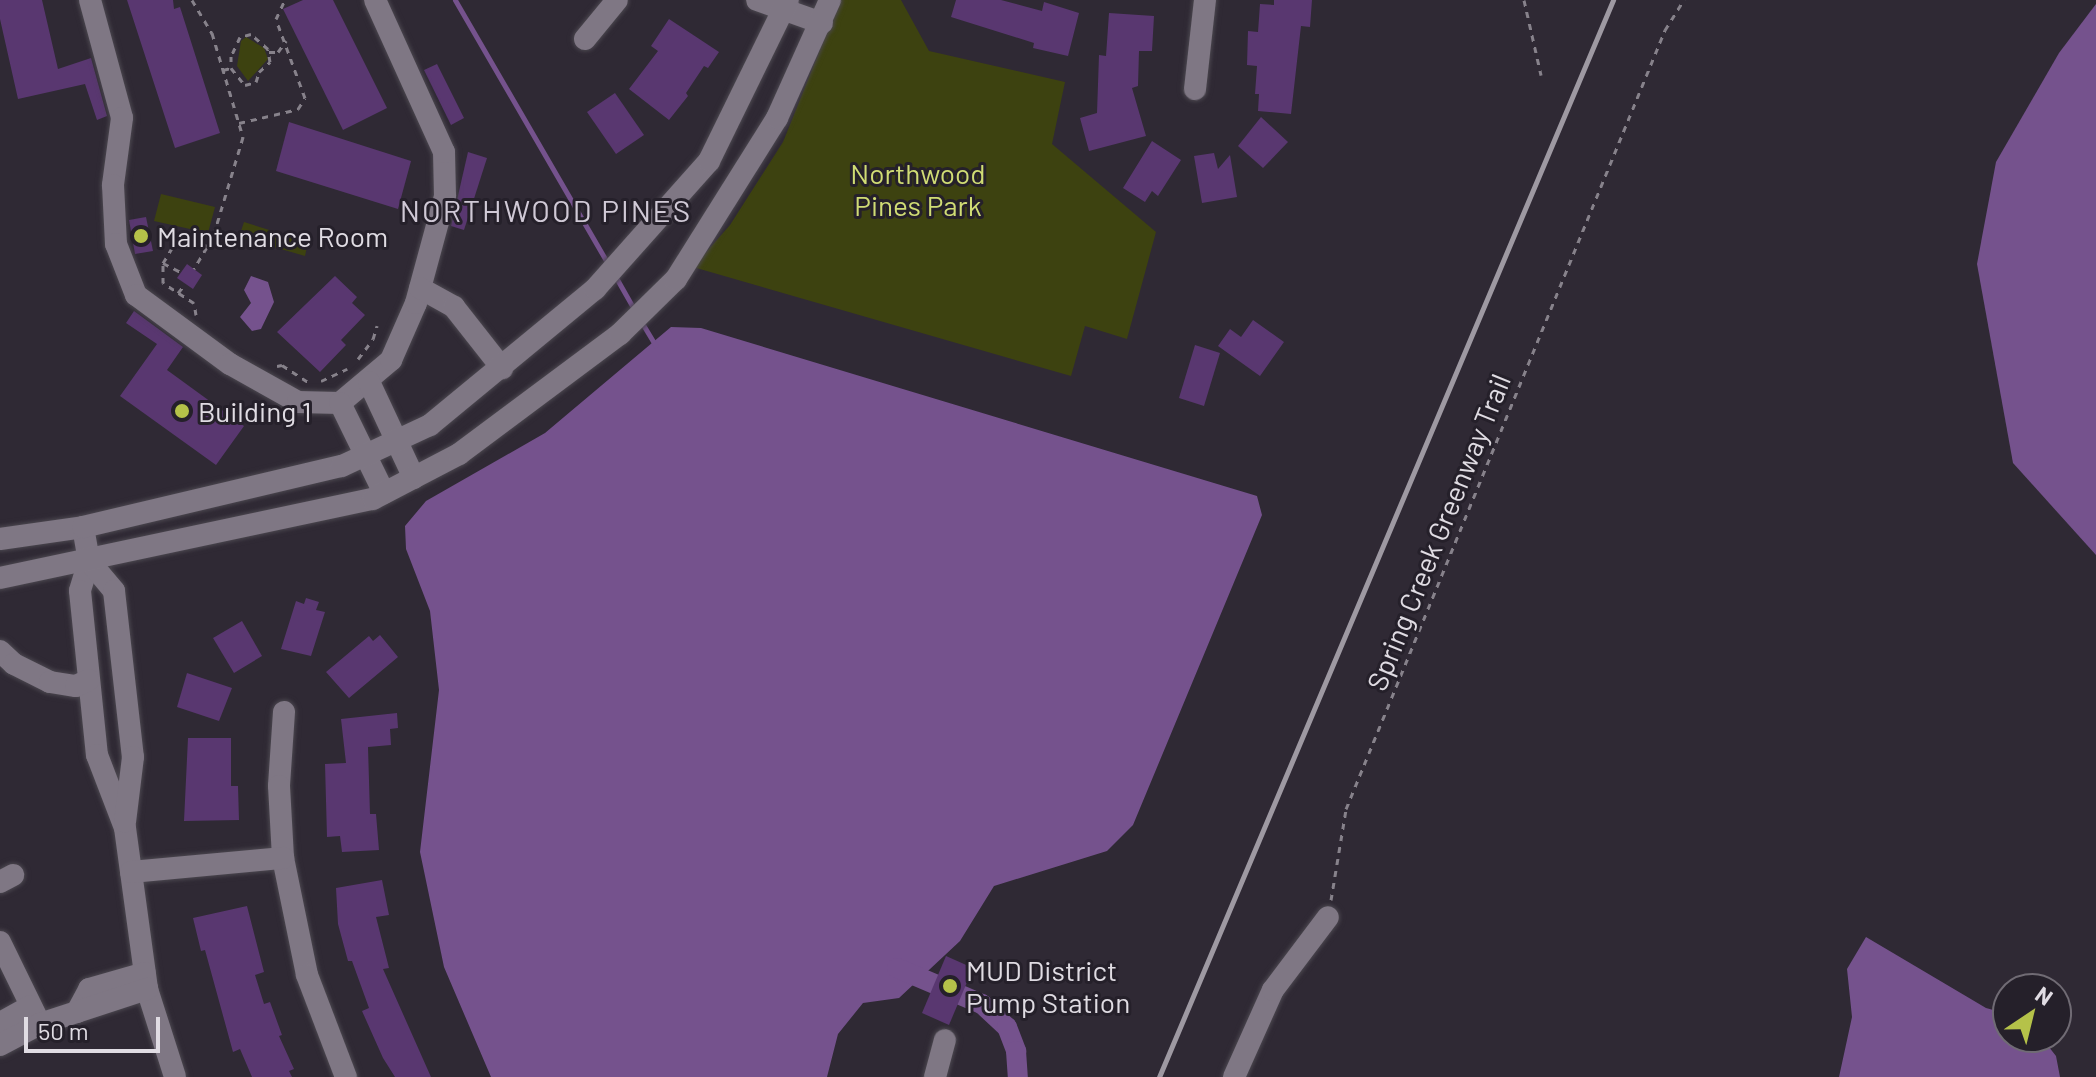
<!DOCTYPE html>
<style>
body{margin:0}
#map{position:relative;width:2096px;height:1077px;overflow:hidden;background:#2f2934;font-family:Barlow,sans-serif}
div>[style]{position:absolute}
.green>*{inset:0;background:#3d4210}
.water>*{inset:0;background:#75528d}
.stream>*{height:5px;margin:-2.5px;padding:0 2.5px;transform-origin:2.5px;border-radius:2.5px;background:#75528d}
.canal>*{height:20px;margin:-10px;padding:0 10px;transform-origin:10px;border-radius:10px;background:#75528d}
.building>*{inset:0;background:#593770}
.path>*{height:3px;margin-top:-1.5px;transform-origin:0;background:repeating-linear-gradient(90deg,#87828b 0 6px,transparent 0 12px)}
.roads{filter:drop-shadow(0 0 2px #4b474f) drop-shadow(0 0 2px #4b474f)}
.minor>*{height:22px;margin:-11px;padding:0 11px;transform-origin:11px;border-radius:11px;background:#7f7784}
.rail>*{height:5px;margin:-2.5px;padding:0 2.5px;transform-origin:2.5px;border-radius:2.5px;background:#9e99a2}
.dots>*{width:22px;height:22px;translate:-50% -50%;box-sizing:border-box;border:4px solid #25202a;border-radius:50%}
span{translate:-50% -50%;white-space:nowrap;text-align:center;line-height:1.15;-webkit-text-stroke:6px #25202a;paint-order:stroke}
.park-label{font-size:28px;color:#d0dc74}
.poi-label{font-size:28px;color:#e0dce3}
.left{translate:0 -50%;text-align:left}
.street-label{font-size:28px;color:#e0dce3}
.neighbourhood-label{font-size:30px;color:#d0c9d6;letter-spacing:2px}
.north{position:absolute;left:1992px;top:973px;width:80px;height:80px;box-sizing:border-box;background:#25202a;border:2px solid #706b74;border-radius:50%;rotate:35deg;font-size:22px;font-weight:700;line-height:32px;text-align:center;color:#e0dce3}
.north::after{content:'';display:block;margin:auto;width:28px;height:36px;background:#b5c249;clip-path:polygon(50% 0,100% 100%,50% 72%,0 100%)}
.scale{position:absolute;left:24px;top:1017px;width:136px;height:36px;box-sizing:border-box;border:4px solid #e0dce3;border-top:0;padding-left:10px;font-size:24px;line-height:28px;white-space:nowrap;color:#e0dce3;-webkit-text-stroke:6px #25202a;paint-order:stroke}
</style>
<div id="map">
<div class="green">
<div style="clip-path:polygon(840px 0,901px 0,929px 51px,1065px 82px,1052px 144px,1156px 232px,1127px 339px,1085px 326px,1071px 376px,693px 267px,730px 225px,783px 142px)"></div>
<div style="clip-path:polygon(246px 37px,264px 48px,268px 59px,248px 81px,237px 66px,241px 41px)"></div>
<div style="clip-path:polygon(161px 194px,215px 207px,208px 233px,154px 221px)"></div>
<div style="clip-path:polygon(244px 222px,308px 242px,305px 256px,239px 237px)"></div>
</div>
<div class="water">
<div style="clip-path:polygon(2096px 4px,2096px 555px,2013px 463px,1977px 264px,1996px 162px,2059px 53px)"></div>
<div style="clip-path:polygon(251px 276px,268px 282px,274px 302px,261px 329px,252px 331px,240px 317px,251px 303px,244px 290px)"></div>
<div style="clip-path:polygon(671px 327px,701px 328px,1257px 496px,1262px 515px,1133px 825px,1107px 851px,994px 886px,960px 941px,899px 998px,863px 1003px,838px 1034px,827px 1077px,491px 1077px,444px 967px,420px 852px,439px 690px,430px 611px,406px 549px,405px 526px,426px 501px,545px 433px)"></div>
<div style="clip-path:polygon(1866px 937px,1986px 1008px,2008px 1014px,2008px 1037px,2041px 1037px,2056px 1056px,2060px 1077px,1839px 1077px,1852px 1017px,1847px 969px)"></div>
</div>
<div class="stream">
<div style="left:455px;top:0;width:307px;rotate:59.9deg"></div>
<div style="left:614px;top:274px;width:43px;rotate:60.4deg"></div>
<div style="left:642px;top:323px;width:26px;rotate:59deg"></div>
</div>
<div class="canal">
<div style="left:897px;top:968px;width:92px;rotate:23deg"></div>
<div style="left:982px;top:1004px;width:34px;rotate:43deg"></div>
<div style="left:1007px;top:1027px;width:26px;rotate:69deg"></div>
<div style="left:1016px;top:1051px;width:26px;rotate:86deg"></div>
</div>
<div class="building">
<div style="clip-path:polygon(0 0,42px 0,58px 69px,91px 58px,107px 116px,97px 120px,85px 84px,18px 99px,0 19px)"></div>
<div style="clip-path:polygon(127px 0,173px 0,174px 9px,180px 7px,220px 133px,175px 148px)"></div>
<div style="clip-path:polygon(303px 0,333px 0,387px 108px,343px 130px,283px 9px)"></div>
<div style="clip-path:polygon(956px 0,1001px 0,1042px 11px,1044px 2px,1079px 13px,1068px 56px,1033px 48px,1034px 43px,951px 17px)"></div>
<div style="clip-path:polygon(1274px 0,1312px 0,1310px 27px,1301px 26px,1291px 114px,1258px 111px,1259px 94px,1255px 94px,1257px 66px,1247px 65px,1248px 31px,1258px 32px,1260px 4px,1274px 5px)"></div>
<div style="clip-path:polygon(1109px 13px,1154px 16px,1152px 51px,1139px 51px,1138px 86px,1132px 88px,1146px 136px,1089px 151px,1080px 118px,1097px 113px,1099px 55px,1106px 56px)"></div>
<div style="clip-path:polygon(669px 19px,719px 52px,708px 68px,704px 66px,686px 93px,688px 96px,669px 120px,629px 89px,658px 51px,651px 46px)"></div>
<div style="clip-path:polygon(437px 64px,464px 118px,451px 125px,424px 70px)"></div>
<div style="clip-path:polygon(615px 93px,644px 135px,616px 154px,587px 112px)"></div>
<div style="clip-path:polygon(1261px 117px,1288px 142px,1263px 168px,1238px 146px)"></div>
<div style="clip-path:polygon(289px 122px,411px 161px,398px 209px,276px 171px)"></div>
<div style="clip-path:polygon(1152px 141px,1181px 160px,1158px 196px,1152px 191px,1145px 202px,1123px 188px)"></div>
<div style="clip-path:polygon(468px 152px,487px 158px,464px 230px,451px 226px)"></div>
<div style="clip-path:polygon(1214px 153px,1218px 169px,1230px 155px,1237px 197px,1202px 203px,1194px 156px)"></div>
<div style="clip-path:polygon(146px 217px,153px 251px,135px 254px,129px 220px)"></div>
<div style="clip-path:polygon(187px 264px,202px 275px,193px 289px,177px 278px)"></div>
<div style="clip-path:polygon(335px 276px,357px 297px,352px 303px,365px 315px,341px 340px,346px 345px,320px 372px,277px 332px)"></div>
<div style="clip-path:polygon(134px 311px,183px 347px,167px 370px,244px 426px,216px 465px,120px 396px,157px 344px,126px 323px)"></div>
<div style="clip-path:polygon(1253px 320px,1284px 342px,1260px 376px,1218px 346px,1230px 329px,1241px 337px)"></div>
<div style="clip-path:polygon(1195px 345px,1220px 353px,1204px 406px,1179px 398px)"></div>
<div style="clip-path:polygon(306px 598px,319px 602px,316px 610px,325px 612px,311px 656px,281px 649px,296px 601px,304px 604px)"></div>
<div style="clip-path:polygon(242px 621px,262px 656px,234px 673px,213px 638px)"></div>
<div style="clip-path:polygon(380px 635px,398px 657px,349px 698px,326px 672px,369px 636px,373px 641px)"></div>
<div style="clip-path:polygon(187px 673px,232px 688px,219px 721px,177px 707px)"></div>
<div style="clip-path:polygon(397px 713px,398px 728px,390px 729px,391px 745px,368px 747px,370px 814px,376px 814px,379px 850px,342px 852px,340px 836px,327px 837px,325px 764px,346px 763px,341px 719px)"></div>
<div style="clip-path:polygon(188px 738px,231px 738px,231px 786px,238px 786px,239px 820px,184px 821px)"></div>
<div style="clip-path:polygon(382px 880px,389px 915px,376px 917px,389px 968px,383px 969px,431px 1077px,395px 1077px,383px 1058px,362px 1011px,369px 1008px,352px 961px,348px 961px,338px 924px,336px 888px)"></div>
<div style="clip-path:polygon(247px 906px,264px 972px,255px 975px,264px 1004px,270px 1002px,282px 1035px,279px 1036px,294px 1069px,289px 1071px,292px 1077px,252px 1077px,240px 1049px,233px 1052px,205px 950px,201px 951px,193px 918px)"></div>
<div style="clip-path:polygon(946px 956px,973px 968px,949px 1025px,922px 1013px)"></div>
</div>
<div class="path">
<div style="left:192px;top:0;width:39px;rotate:59deg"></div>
<div style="left:212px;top:33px;width:109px;rotate:73.4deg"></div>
<div style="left:243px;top:137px;width:104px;rotate:106.7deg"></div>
<div style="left:213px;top:237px;width:37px;rotate:121deg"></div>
<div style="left:1524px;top:0;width:77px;rotate:77.2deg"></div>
<div style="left:269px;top:52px;width:9px"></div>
<div style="left:278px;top:52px;width:14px;rotate:-54deg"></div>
<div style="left:223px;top:70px;width:8px;rotate:-14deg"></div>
<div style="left:231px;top:68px;width:22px;rotate:51deg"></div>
<div style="left:245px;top:85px;width:11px;rotate:-15deg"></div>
<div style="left:256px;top:82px;width:10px;rotate:-73deg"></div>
<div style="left:259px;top:72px;width:15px;rotate:-42deg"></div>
<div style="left:270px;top:62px;width:13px;rotate:-99deg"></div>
<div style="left:268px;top:49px;width:23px;rotate:-139deg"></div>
<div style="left:251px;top:34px;width:11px;rotate:165deg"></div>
<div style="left:240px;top:37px;width:21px;rotate:115deg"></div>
<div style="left:231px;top:56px;width:12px;rotate:90deg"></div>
<div style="left:239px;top:123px;width:61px;rotate:-13.3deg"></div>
<div style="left:298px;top:109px;width:13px;rotate:-58deg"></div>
<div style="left:305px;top:98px;width:84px;rotate:-110.2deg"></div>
<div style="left:276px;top:19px;width:21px;rotate:-65deg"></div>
<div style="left:163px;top:263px;width:20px;rotate:27deg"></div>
<div style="left:178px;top:293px;width:11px;rotate:-52deg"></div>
<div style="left:196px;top:315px;width:12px;rotate:-99deg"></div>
<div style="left:194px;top:303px;width:37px;rotate:-147deg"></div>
<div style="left:163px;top:283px;width:20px;rotate:-90deg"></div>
<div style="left:163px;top:263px;width:29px;rotate:-59deg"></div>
<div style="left:178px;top:238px;width:31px;rotate:15deg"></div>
<div style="left:358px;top:359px;width:25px;rotate:-53deg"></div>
<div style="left:373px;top:339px;width:14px;rotate:-73deg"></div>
<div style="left:277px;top:366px;width:5px;rotate:-11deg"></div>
<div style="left:282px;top:365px;width:31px;rotate:33deg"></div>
<div style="left:321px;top:381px;width:29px;rotate:-25deg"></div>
<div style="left:1331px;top:900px;width:92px;rotate:-80.6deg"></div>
<div style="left:1346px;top:809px;width:842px;rotate:-67.73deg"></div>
<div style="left:1665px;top:30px;width:36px;rotate:-58deg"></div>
</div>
<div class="roads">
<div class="minor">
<div style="left:90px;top:0;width:122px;rotate:74.8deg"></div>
<div style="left:122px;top:118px;width:68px;rotate:97.7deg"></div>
<div style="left:113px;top:185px;width:59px;rotate:87.1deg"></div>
<div style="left:116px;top:244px;width:55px;rotate:68.6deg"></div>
<div style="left:136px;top:295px;width:117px;rotate:36.3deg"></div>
<div style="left:230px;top:364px;width:78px;rotate:29.2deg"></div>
<div style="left:298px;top:402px;width:42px;rotate:1.4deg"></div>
<div style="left:340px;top:403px;width:67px;rotate:-40.1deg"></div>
<div style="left:391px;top:360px;width:62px;rotate:-66.3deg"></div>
<div style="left:416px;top:303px;width:111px;rotate:-74.8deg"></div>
<div style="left:445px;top:196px;width:44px;rotate:-91.3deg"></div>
<div style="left:444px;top:152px;width:167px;rotate:-114.4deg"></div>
<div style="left:757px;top:0;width:69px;rotate:19.5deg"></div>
<div style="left:585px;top:39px;width:50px;rotate:-50.6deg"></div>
<div style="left:1195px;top:89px;width:90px;rotate:-83.6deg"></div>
<div style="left:420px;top:288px;width:39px;rotate:29deg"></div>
<div style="left:454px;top:307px;width:78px;rotate:51.8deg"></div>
<div style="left:369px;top:382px;width:106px;rotate:64.9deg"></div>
<div style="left:340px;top:403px;width:100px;rotate:63.9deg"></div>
<div style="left:83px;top:527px;width:35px;rotate:80deg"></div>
<div style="left:89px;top:561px;width:31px;rotate:107deg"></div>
<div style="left:80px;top:591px;width:165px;rotate:84.1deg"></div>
<div style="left:97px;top:755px;width:78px;rotate:69deg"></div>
<div style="left:125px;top:828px;width:162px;rotate:82.2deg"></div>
<div style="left:147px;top:989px;width:92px;rotate:72.3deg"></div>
<div style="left:0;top:539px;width:84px;rotate:-8.2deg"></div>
<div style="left:83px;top:527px;width:266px;rotate:-13.3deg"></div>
<div style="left:342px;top:466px;width:97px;rotate:-25deg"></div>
<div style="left:430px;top:425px;width:214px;rotate:-39.5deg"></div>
<div style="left:595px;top:289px;width:171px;rotate:-48.3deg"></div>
<div style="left:709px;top:161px;width:179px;rotate:-63.9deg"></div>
<div style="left:89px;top:561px;width:39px;rotate:50deg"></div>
<div style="left:114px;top:591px;width:167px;rotate:83.5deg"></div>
<div style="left:133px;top:757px;width:65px;rotate:97deg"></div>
<div style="left:0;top:578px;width:381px;rotate:-12deg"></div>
<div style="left:373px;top:499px;width:97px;rotate:-27.6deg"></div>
<div style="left:459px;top:454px;width:201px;rotate:-36.7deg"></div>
<div style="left:620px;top:334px;width:78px;rotate:-44.5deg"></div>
<div style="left:676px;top:279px;width:190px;rotate:-57.9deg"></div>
<div style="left:777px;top:118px;width:129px;rotate:-65.8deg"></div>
<div style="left:0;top:651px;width:19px;rotate:43deg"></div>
<div style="left:14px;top:664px;width:40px;rotate:26.6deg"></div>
<div style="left:50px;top:682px;width:26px;rotate:9deg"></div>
<div style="left:76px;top:686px;width:14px;rotate:-25deg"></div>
<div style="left:284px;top:712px;width:74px;rotate:93.9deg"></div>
<div style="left:279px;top:786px;width:72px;rotate:86.8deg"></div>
<div style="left:283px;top:858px;width:119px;rotate:78.4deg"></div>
<div style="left:307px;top:975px;width:109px;rotate:69.1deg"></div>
<div style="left:131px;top:872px;width:153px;rotate:-5.3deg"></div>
<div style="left:0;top:882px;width:15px;rotate:-28deg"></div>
<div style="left:0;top:942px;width:91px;rotate:64deg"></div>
<div style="left:77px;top:1012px;width:26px;rotate:-62deg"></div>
<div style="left:89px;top:989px;width:58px;rotate:-15.9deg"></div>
<div style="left:0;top:1023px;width:35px;rotate:-29deg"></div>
<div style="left:0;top:1045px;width:45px;rotate:-27.7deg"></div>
<div style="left:40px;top:1024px;width:113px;rotate:-18.1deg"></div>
<div style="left:935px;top:1077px;width:38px;rotate:-75deg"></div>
<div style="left:1234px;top:1077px;width:95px;rotate:-65.9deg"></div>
<div style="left:1273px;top:990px;width:91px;rotate:-53deg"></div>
</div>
</div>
<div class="rail">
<div style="left:1159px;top:1077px;width:1169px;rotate:-67.14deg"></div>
</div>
<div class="dots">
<div style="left:141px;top:236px;background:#b5c249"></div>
<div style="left:182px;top:411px;background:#b5c249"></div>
<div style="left:950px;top:986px;background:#b5c249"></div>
</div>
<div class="park-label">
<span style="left:918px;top:189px">Northwood<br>Pines Park</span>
</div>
<div class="poi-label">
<span class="left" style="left:157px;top:236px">Maintenance Room</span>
<span class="left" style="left:198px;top:411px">Building 1</span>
<span class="left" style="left:966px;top:986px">MUD District<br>Pump Station</span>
</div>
<div class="street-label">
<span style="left:1438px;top:532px;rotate:-68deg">Spring Creek Greenway Trail</span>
</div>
<div class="neighbourhood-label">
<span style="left:546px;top:210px">NORTHWOOD PINES</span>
</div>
<div class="north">N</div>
<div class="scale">50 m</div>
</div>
